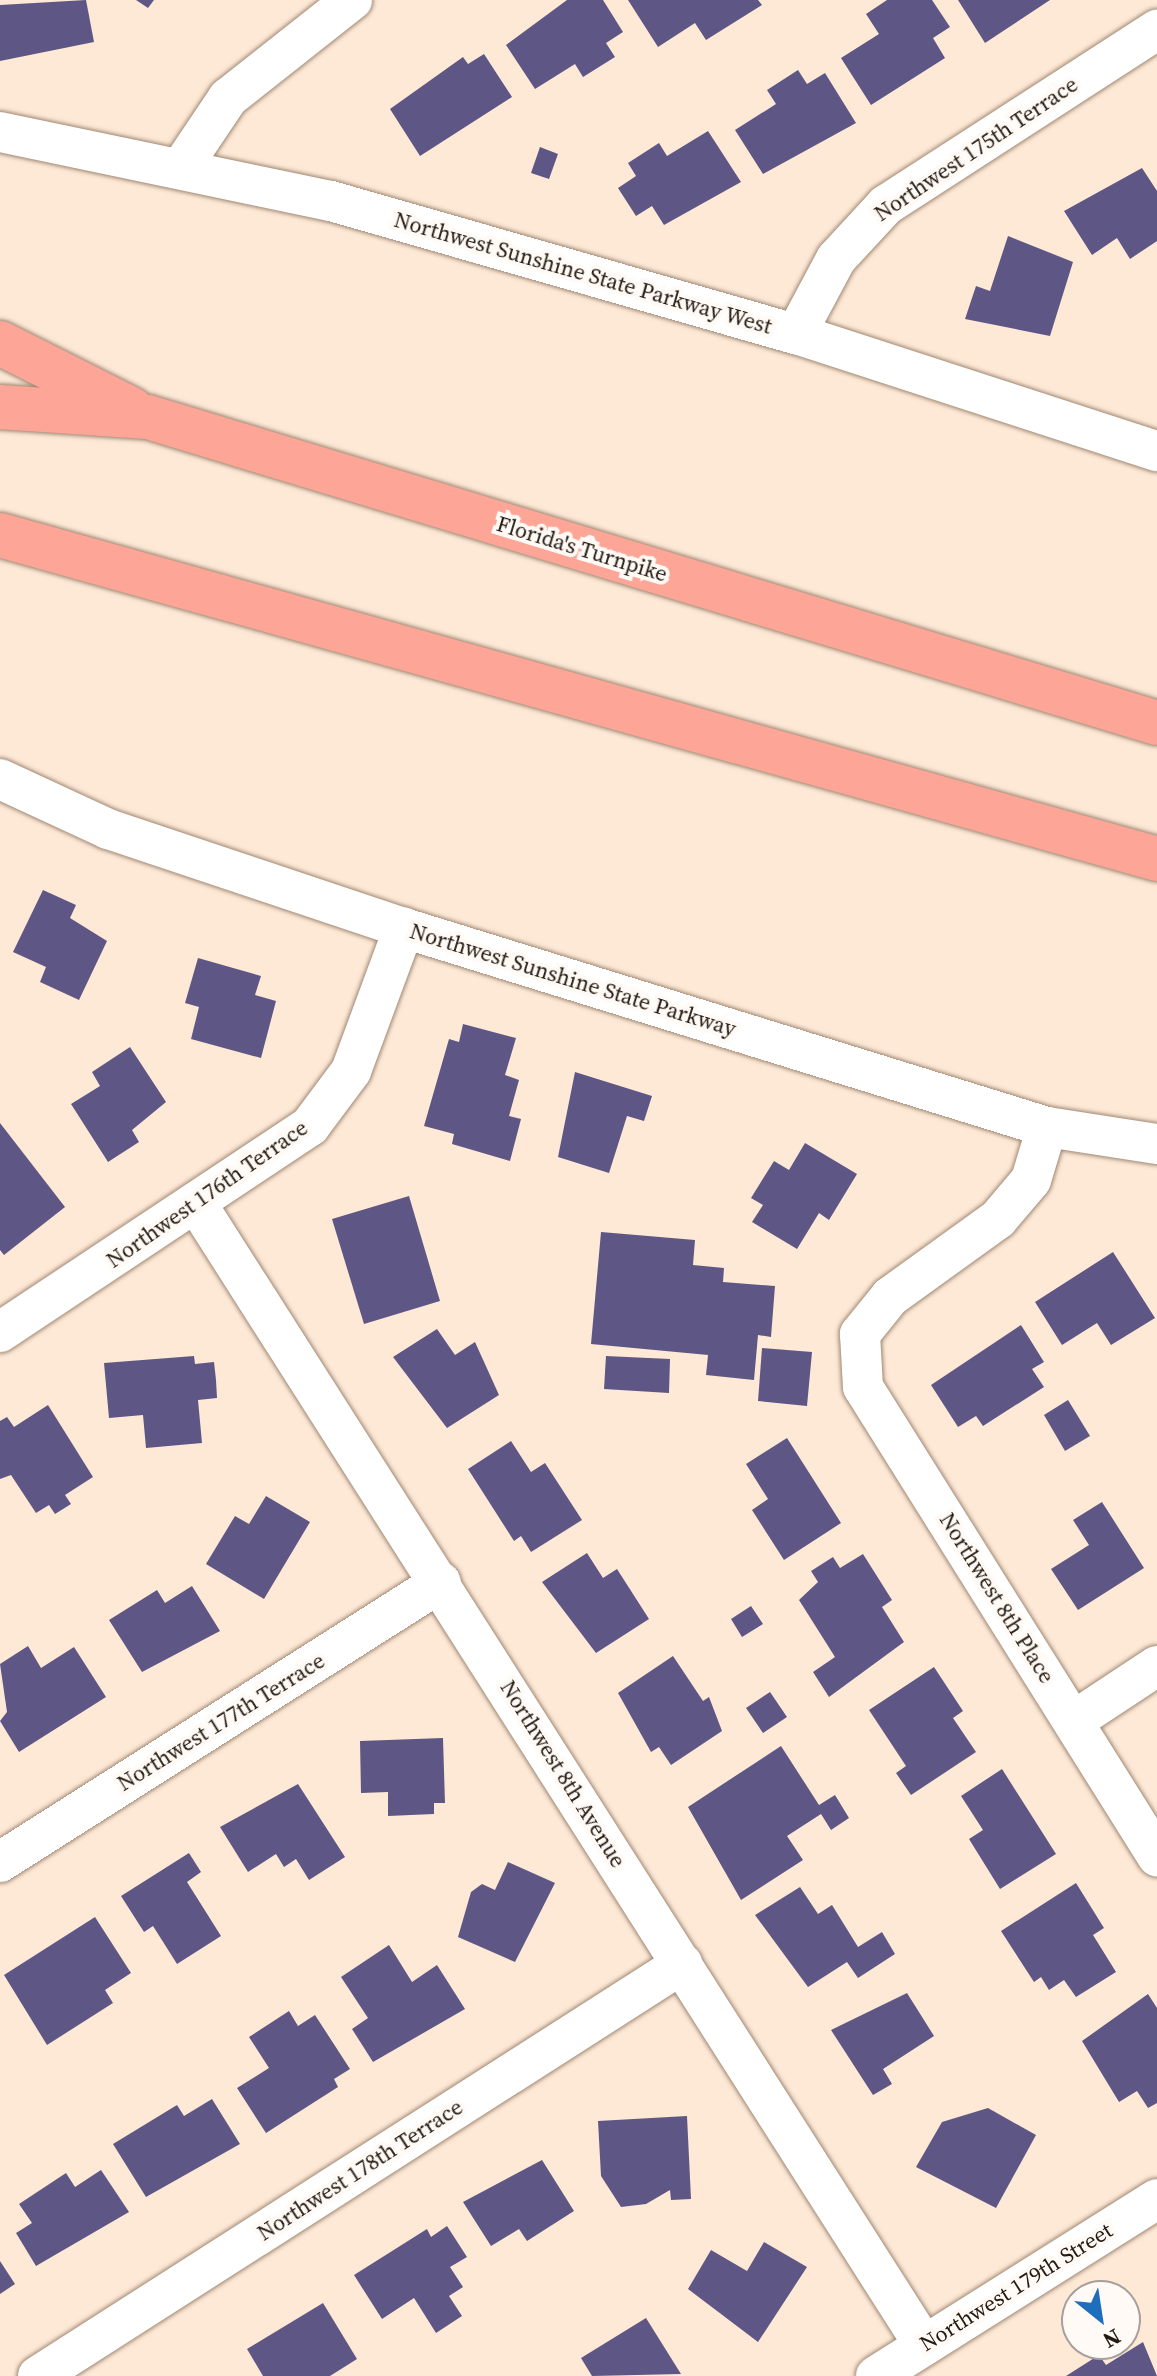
<!DOCTYPE html>
<style>
body{margin:0}
#map{position:relative;width:1157px;height:2376px;overflow:hidden;background:#fee9d7;font-family:"Source Serif 4",serif}
div>[style]{position:absolute}
.building>*{inset:0;background:#5e5785}
.roads{filter:drop-shadow(0 0 2px #9f8873) drop-shadow(0 0 2px #9f8873)}
.minor>*{height:40px;margin:-20px;padding:0 20px;transform-origin:20px;border-radius:20px;background:#fff}
.motorway>*{height:44px;margin:-22px;padding:0 22px;transform-origin:22px;border-radius:22px;background:#fda697}
span{translate:-50% -50%;white-space:nowrap;text-align:center;line-height:1.15;-webkit-text-stroke:8px #fffaf5;paint-order:stroke}
.street-label{font-size:22px;color:#231a12}
.north{position:absolute;left:1061px;top:2280px;width:80px;height:80px;box-sizing:border-box;background:#fffaf5;border:2px solid #a7a09a;border-radius:50%;rotate:150deg;font-size:22px;font-weight:700;line-height:32px;text-align:center;color:#231a12}
.north::after{content:'';display:block;margin:auto;width:28px;height:36px;background:#1f6ebd;clip-path:polygon(50% 0,100% 100%,50% 72%,0 100%)}
</style>
<div id="map">
<div class="building">
<div style="clip-path:polygon(86px 0,94px 42px,0 61px,0 5px)"></div>
<div style="clip-path:polygon(136px 0,154px 0,148px 8px)"></div>
<div style="clip-path:polygon(567px 0,603px 0,623px 32px,606px 43px,615px 57px,583px 77px,575px 64px,535px 89px,506px 45px)"></div>
<div style="clip-path:polygon(628px 0,758px 0,762px 5px,706px 40px,695px 23px,658px 47px)"></div>
<div style="clip-path:polygon(887px 0,932px 0,950px 27px,933px 38px,945px 58px,871px 105px,841px 58px,879px 34px,866px 14px)"></div>
<div style="clip-path:polygon(958px 0,1050px 0,985px 43px)"></div>
<div style="clip-path:polygon(484px 54px,512px 97px,420px 156px,390px 109px,463px 57px,468px 64px)"></div>
<div style="clip-path:polygon(798px 70px,807px 84px,825px 73px,856px 123px,763px 174px,735px 130px,776px 104px,767px 90px)"></div>
<div style="clip-path:polygon(708px 131px,741px 182px,664px 225px,652px 206px,636px 216px,618px 188px,636px 176px,628px 163px,659px 143px,667px 156px)"></div>
<div style="clip-path:polygon(540px 147px,558px 154px,549px 179px,531px 173px)"></div>
<div style="clip-path:polygon(1142px 168px,1157px 191px,1157px 241px,1130px 259px,1117px 238px,1092px 255px,1064px 211px)"></div>
<div style="clip-path:polygon(1008px 236px,1073px 262px,1050px 336px,965px 319px,976px 286px,990px 291px)"></div>
<div style="clip-path:polygon(43px 890px,76px 905px,70px 918px,107px 941px,79px 1000px,40px 982px,46px 967px,13px 952px)"></div>
<div style="clip-path:polygon(198px 958px,261px 976px,255px 995px,276px 1001px,261px 1058px,191px 1039px,199px 1007px,185px 1003px)"></div>
<div style="clip-path:polygon(463px 1024px,516px 1038px,505px 1075px,519px 1080px,509px 1116px,521px 1119px,510px 1161px,452px 1144px,454px 1134px,424px 1126px,449px 1039px,459px 1042px)"></div>
<div style="clip-path:polygon(130px 1047px,166px 1102px,132px 1130px,139px 1142px,108px 1162px,71px 1104px,100px 1086px,92px 1072px)"></div>
<div style="clip-path:polygon(575px 1072px,652px 1096px,644px 1121px,627px 1116px,609px 1173px,558px 1157px)"></div>
<div style="clip-path:polygon(0 1123px,65px 1207px,4px 1255px,0 1250px)"></div>
<div style="clip-path:polygon(805px 1143px,857px 1174px,829px 1220px,819px 1213px,797px 1249px,752px 1222px,763px 1205px,751px 1198px,774px 1161px,789px 1170px)"></div>
<div style="clip-path:polygon(409px 1196px,440px 1301px,364px 1324px,332px 1219px)"></div>
<div style="clip-path:polygon(601px 1232px,695px 1240px,693px 1265px,724px 1268px,723px 1282px,775px 1286px,771px 1337px,758px 1335px,754px 1380px,706px 1375px,708px 1355px,591px 1344px)"></div>
<div style="clip-path:polygon(1113px 1252px,1155px 1318px,1111px 1345px,1097px 1323px,1062px 1345px,1035px 1302px)"></div>
<div style="clip-path:polygon(1021px 1325px,1044px 1362px,1032px 1369px,1044px 1387px,983px 1426px,976px 1416px,958px 1427px,931px 1385px)"></div>
<div style="clip-path:polygon(437px 1329px,455px 1355px,475px 1342px,499px 1395px,447px 1428px,393px 1357px)"></div>
<div style="clip-path:polygon(762px 1348px,812px 1352px,807px 1406px,758px 1401px)"></div>
<div style="clip-path:polygon(194px 1356px,195px 1364px,214px 1362px,216px 1380px,217px 1398px,198px 1400px,202px 1443px,146px 1448px,143px 1415px,109px 1418px,104px 1363px)"></div>
<div style="clip-path:polygon(606px 1356px,670px 1359px,669px 1393px,604px 1389px)"></div>
<div style="clip-path:polygon(1068px 1400px,1090px 1436px,1065px 1451px,1044px 1415px)"></div>
<div style="clip-path:polygon(48px 1405px,93px 1477px,65px 1495px,71px 1504px,55px 1514px,49px 1505px,36px 1513px,11px 1475px,0 1479px,0 1421px,7px 1417px,14px 1427px)"></div>
<div style="clip-path:polygon(787px 1438px,841px 1523px,784px 1560px,752px 1510px,768px 1499px,746px 1464px)"></div>
<div style="clip-path:polygon(511px 1441px,531px 1472px,545px 1463px,582px 1520px,531px 1552px,521px 1536px,514px 1541px,468px 1469px)"></div>
<div style="clip-path:polygon(266px 1496px,310px 1522px,264px 1599px,206px 1564px,235px 1516px,249px 1524px)"></div>
<div style="clip-path:polygon(1102px 1502px,1144px 1568px,1078px 1610px,1051px 1569px,1089px 1545px,1073px 1520px)"></div>
<div style="clip-path:polygon(587px 1553px,603px 1578px,617px 1569px,649px 1619px,596px 1653px,542px 1582px)"></div>
<div style="clip-path:polygon(863px 1554px,892px 1600px,882px 1607px,904px 1642px,829px 1697px,813px 1672px,835px 1657px,799px 1600px,818px 1582px,811px 1571px,833px 1557px,840px 1568px)"></div>
<div style="clip-path:polygon(192px 1586px,220px 1631px,142px 1672px,109px 1620px,157px 1590px,165px 1603px)"></div>
<div style="clip-path:polygon(751px 1606px,763px 1624px,742px 1637px,731px 1619px)"></div>
<div style="clip-path:polygon(28px 1646px,41px 1668px,74px 1647px,106px 1697px,19px 1752px,0 1721px,7px 1712px,0 1664px)"></div>
<div style="clip-path:polygon(673px 1656px,703px 1701px,709px 1697px,722px 1731px,671px 1765px,659px 1747px,651px 1752px,618px 1693px)"></div>
<div style="clip-path:polygon(934px 1667px,963px 1711px,953px 1718px,976px 1752px,911px 1795px,896px 1773px,906px 1766px,869px 1710px)"></div>
<div style="clip-path:polygon(770px 1692px,787px 1717px,763px 1733px,746px 1708px)"></div>
<div style="clip-path:polygon(443px 1738px,445px 1803px,434px 1803px,434px 1814px,388px 1816px,388px 1792px,361px 1793px,360px 1741px)"></div>
<div style="clip-path:polygon(781px 1746px,819px 1805px,835px 1795px,849px 1818px,831px 1830px,821px 1814px,787px 1836px,803px 1860px,741px 1900px,688px 1807px)"></div>
<div style="clip-path:polygon(1002px 1769px,1056px 1854px,1000px 1889px,969px 1839px,983px 1830px,961px 1796px)"></div>
<div style="clip-path:polygon(298px 1784px,345px 1857px,309px 1880px,296px 1859px,284px 1867px,276px 1854px,248px 1872px,220px 1827px)"></div>
<div style="clip-path:polygon(189px 1853px,201px 1872px,187px 1882px,221px 1936px,177px 1964px,153px 1926px,144px 1932px,121px 1896px)"></div>
<div style="clip-path:polygon(508px 1862px,555px 1883px,515px 1962px,458px 1937px,471px 1892px,482px 1884px,495px 1890px)"></div>
<div style="clip-path:polygon(1076px 1883px,1104px 1928px,1093px 1935px,1116px 1972px,1076px 1997px,1064px 1980px,1049px 1990px,1041px 1977px,1034px 1982px,1001px 1931px)"></div>
<div style="clip-path:polygon(800px 1887px,818px 1914px,832px 1905px,858px 1947px,882px 1932px,895px 1954px,858px 1978px,847px 1962px,808px 1987px,755px 1915px)"></div>
<div style="clip-path:polygon(95px 1917px,131px 1973px,105px 1990px,113px 2003px,47px 2045px,4px 1975px)"></div>
<div style="clip-path:polygon(389px 1945px,412px 1982px,437px 1965px,465px 2009px,373px 2062px,352px 2029px,368px 2018px,341px 1977px)"></div>
<div style="clip-path:polygon(907px 1993px,934px 2036px,883px 2069px,892px 2084px,873px 2095px,831px 2030px)"></div>
<div style="clip-path:polygon(1148px 1994px,1157px 2008px,1157px 2103px,1148px 2108px,1137px 2091px,1119px 2102px,1082px 2041px)"></div>
<div style="clip-path:polygon(289px 2011px,298px 2026px,315px 2015px,350px 2069px,334px 2079px,338px 2087px,266px 2133px,237px 2088px,269px 2068px,249px 2037px)"></div>
<div style="clip-path:polygon(212px 2099px,240px 2144px,146px 2197px,113px 2144px,177px 2105px,184px 2116px)"></div>
<div style="clip-path:polygon(988px 2108px,1036px 2135px,996px 2208px,916px 2167px,942px 2122px)"></div>
<div style="clip-path:polygon(687px 2116px,691px 2199px,671px 2200px,670px 2190px,646px 2204px,621px 2207px,601px 2176px,598px 2121px)"></div>
<div style="clip-path:polygon(542px 2160px,574px 2211px,527px 2241px,519px 2229px,491px 2246px,463px 2202px)"></div>
<div style="clip-path:polygon(101px 2170px,129px 2212px,36px 2266px,16px 2233px,32px 2223px,19px 2204px,66px 2173px,75px 2187px)"></div>
<div style="clip-path:polygon(447px 2226px,467px 2257px,450px 2267px,463px 2287px,449px 2296px,462px 2316px,436px 2333px,414px 2298px,382px 2319px,354px 2275px,427px 2229px,431px 2237px)"></div>
<div style="clip-path:polygon(764px 2242px,807px 2267px,758px 2342px,688px 2289px,711px 2250px,747px 2271px)"></div>
<div style="clip-path:polygon(0 2261px,15px 2284px,0 2294px)"></div>
<div style="clip-path:polygon(323px 2303px,357px 2359px,330px 2376px,263px 2376px,247px 2349px)"></div>
<div style="clip-path:polygon(646px 2318px,681px 2374px,592px 2376px,581px 2358px)"></div>
<div style="clip-path:polygon(1143px 2342px,1157px 2376px,1066px 2376px,1099px 2355px,1106px 2365px)"></div>
</div>
<div class="roads">
<div class="minor">
<div style="left:0;top:132px;width:338px;rotate:11.8deg"></div>
<div style="left:331px;top:201px;width:484px;rotate:16deg"></div>
<div style="left:796px;top:334px;width:379px;rotate:18deg"></div>
<div style="left:183px;top:165px;width:81px;rotate:-56.1deg"></div>
<div style="left:228px;top:98px;width:158px;rotate:-38.3deg"></div>
<div style="left:796px;top:334px;width:85px;rotate:-61.9deg"></div>
<div style="left:836px;top:259px;width:74px;rotate:-47.2deg"></div>
<div style="left:886px;top:205px;width:323px;rotate:-32.9deg"></div>
<div style="left:0;top:779px;width:119px;rotate:24.8deg"></div>
<div style="left:108px;top:829px;width:312px;rotate:18.5deg"></div>
<div style="left:404px;top:928px;width:673px;rotate:17.2deg"></div>
<div style="left:1047px;top:1127px;width:111px;rotate:8.8deg"></div>
<div style="left:1047px;top:1127px;width:55px;rotate:106.8deg"></div>
<div style="left:1031px;top:1180px;width:51px;rotate:130.2deg"></div>
<div style="left:998px;top:1219px;width:133px;rotate:144.2deg"></div>
<div style="left:890px;top:1297px;width:48px;rotate:129deg"></div>
<div style="left:860px;top:1334px;width:53px;rotate:86.8deg"></div>
<div style="left:863px;top:1387px;width:554px;rotate:57.92deg"></div>
<div style="left:198px;top:1206px;width:1351px;rotate:57.49deg"></div>
<div style="left:0;top:1332px;width:372px;rotate:-33.6deg"></div>
<div style="left:310px;top:1126px;width:69px;rotate:-53.3deg"></div>
<div style="left:351px;top:1071px;width:153px;rotate:-69.7deg"></div>
<div style="left:1075px;top:1720px;width:98px;rotate:-33.4deg"></div>
<div style="left:0;top:1862px;width:522px;rotate:-32.41deg"></div>
<div style="left:38px;top:2376px;width:765px;rotate:-32.61deg"></div>
<div style="left:876px;top:2376px;width:332px;rotate:-32.2deg"></div>
</div>
<div class="motorway">
<div style="left:0;top:343px;width:147px;rotate:26.7deg"></div>
<div style="left:0;top:407px;width:148px;rotate:3.9deg"></div>
<div style="left:148px;top:417px;width:1054px;rotate:16.87deg"></div>
<div style="left:0;top:535px;width:1202px;rotate:15.64deg"></div>
</div>
</div>
<div class="street-label">
<span style="left:976px;top:149px;rotate:-34deg">Northwest 175th Terrace</span>
<span style="left:583px;top:273px;rotate:16deg">Northwest Sunshine State Parkway West</span>
<span style="left:582px;top:549px;rotate:17deg">Florida's Turnpike</span>
<span style="left:573px;top:980px;rotate:17deg">Northwest Sunshine State Parkway</span>
<span style="left:207px;top:1194px;rotate:-35deg">Northwest 176th Terrace</span>
<span style="left:997px;top:1598px;rotate:58deg">Northwest 8th Place</span>
<span style="left:221px;top:1722px;rotate:-32deg">Northwest 177th Terrace</span>
<span style="left:563px;top:1774px;rotate:58deg">Northwest 8th Avenue</span>
<span style="left:360px;top:2170px;rotate:-33deg">Northwest 178th Terrace</span>
<span style="left:1016px;top:2287px;rotate:-32deg">Northwest 179th Street</span>
</div>
<div class="north">N</div>
</div>
